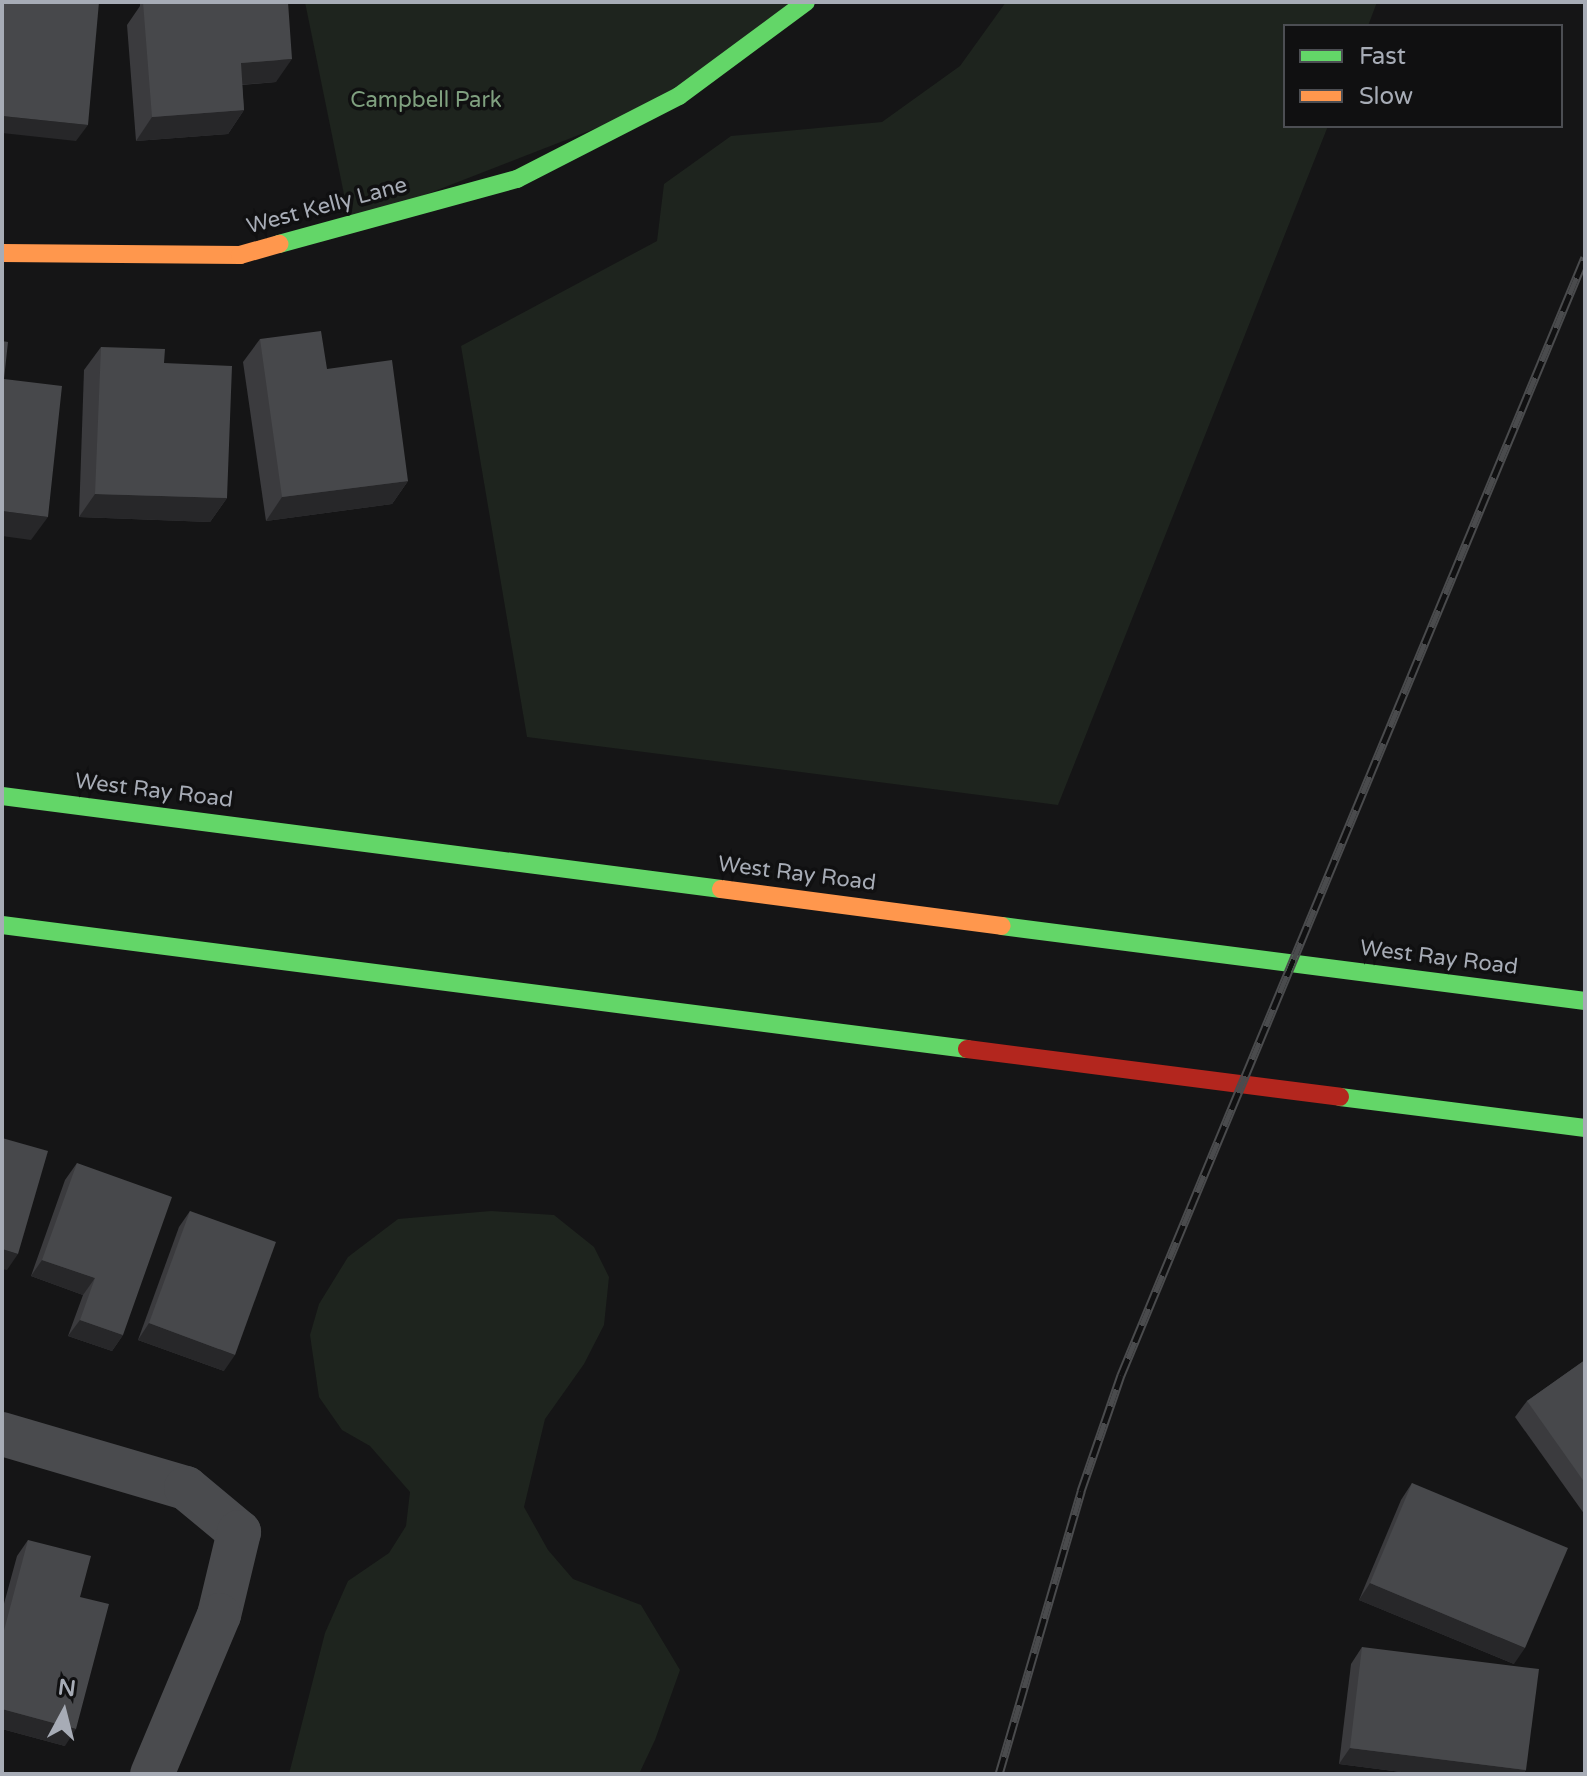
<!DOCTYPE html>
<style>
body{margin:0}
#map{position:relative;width:1587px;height:1776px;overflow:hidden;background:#151516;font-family:"Varela Round",sans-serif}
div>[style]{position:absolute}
.green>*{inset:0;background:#1e241e}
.street>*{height:44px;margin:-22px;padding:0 22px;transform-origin:22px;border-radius:22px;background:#4a4b4e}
.fast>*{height:18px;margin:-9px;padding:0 9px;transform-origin:9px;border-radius:9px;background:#63d668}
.slow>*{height:18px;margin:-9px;padding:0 9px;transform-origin:9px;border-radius:9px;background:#ff974d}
.jam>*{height:18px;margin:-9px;padding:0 9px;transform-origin:9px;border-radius:9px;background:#b3261e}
.rail>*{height:9px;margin-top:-4.5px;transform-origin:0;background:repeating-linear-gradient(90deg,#101011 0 18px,#4a4b4d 0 36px);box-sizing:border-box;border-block:2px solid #4a4b4d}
.wall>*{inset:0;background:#3b3b3e}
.shaded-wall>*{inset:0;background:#272729}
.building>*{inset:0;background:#47484b}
span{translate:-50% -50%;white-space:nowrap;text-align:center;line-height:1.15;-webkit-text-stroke:7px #101011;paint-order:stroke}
.park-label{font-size:22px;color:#7fa07f}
.street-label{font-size:22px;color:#a7acb6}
.frame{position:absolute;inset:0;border:4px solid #a7acb6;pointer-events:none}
.legend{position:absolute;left:1283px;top:24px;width:280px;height:104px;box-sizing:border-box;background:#101011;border:2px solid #4c4e53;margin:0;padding:10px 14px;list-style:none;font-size:24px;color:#a7acb6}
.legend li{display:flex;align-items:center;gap:16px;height:40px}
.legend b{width:40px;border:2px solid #4c4e53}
.north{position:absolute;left:24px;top:1672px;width:80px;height:80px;-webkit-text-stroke:6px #101011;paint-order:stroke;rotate:7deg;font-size:22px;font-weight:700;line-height:32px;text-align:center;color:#a7acb6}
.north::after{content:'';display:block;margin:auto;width:28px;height:36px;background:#a7acb6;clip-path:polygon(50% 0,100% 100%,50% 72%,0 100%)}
</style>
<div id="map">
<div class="green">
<div style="clip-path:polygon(305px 2px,806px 2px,679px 96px,350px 224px)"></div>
<div style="clip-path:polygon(1006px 2px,1377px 2px,1368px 26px,1285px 26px,1285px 126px,1328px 126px,1058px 805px,527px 737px,461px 346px,657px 241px,664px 184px,731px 136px,882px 122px,960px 66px)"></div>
<div style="clip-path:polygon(491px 1211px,554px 1215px,594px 1247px,609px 1277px,604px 1325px,584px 1364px,545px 1419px,524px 1507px,548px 1550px,573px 1579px,641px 1605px,680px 1670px,655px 1740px,639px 1774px,289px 1774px,325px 1633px,348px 1581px,389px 1553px,406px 1526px,410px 1492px,370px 1446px,342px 1430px,319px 1397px,310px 1335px,319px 1304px,348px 1257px,398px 1219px)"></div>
</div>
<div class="street">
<div style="left:2px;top:1434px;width:192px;rotate:16.4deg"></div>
<div style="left:186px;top:1488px;width:69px;rotate:39.7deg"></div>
<div style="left:239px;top:1532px;width:85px;rotate:103.5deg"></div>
<div style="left:219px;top:1615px;width:173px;rotate:112.8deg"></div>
</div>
<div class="fast">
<div style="left:279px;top:244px;width:247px;rotate:-15.3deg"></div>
<div style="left:517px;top:179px;width:182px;rotate:-27.1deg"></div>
<div style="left:679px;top:96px;width:158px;rotate:-36.5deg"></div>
<div style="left:2px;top:796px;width:725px;rotate:7.37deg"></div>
<div style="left:2px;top:925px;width:973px;rotate:7.32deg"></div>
<div style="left:1002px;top:926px;width:588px;rotate:7.33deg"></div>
<div style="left:1340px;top:1097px;width:247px;rotate:7.2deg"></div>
</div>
<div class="slow">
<div style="left:2px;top:253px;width:238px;rotate:0.5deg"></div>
<div style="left:240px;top:255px;width:41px;rotate:-15.8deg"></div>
<div style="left:721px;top:889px;width:283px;rotate:7.5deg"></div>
</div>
<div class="jam">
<div style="left:967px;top:1049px;width:376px;rotate:7.3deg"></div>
</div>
<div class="rail">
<div style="left:999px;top:1774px;width:295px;rotate:-73.8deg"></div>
<div style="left:1081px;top:1491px;width:123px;rotate:-71deg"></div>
<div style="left:1121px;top:1375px;width:1210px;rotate:-67.46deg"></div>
</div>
<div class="wall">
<div style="clip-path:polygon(140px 2px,288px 2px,276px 82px,242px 85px,244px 110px,228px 134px,136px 141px,127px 25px,140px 6px)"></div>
<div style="clip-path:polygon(260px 339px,327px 369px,408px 481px,392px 504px,266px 521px,243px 362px)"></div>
<div style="clip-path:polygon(101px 347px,164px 363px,227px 498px,210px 522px,79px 517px,84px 370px)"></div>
<div style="clip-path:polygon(77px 1163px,123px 1335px,112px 1351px,68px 1336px,83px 1295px,31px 1276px,65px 1180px)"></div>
<div style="clip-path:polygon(190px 1211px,224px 1371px,138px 1340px,179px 1227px)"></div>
<div style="clip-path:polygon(1585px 1360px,1585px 1515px,1515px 1417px,1527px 1401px)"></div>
<div style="clip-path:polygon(1412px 1483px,1514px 1664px,1359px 1600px,1401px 1500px)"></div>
<div style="clip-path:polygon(28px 1540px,65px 1746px,2px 1729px,2px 1611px,17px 1556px)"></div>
<div style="clip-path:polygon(1362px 1647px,1526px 1770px,1523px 1774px,1417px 1774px,1339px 1764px,1351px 1664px)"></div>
</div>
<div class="shaded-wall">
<div style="clip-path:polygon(292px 59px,276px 82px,224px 86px,241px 63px)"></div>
<div style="clip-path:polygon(244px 110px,228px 134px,136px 141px,152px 117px)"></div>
<div style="clip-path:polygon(2px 116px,88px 125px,76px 141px,2px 133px)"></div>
<div style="clip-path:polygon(408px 481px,392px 504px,266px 521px,282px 497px)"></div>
<div style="clip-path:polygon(95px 494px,227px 498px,210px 522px,79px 517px)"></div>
<div style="clip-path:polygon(2px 511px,48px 517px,31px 540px,2px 536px)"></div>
<div style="clip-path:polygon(2px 1249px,18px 1254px,7px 1270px,2px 1269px)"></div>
<div style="clip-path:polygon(42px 1260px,95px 1278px,83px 1295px,31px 1276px)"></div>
<div style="clip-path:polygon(80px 1320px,123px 1335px,112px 1351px,68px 1336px)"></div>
<div style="clip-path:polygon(149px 1323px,235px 1355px,224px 1371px,138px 1340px)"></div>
<div style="clip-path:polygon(1370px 1583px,1525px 1648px,1514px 1664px,1359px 1600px)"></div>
<div style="clip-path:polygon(2px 1709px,76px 1729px,65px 1746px,2px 1729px)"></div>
<div style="clip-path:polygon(1350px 1748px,1526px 1770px,1523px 1774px,1417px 1774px,1339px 1764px)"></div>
</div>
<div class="building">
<div style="clip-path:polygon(2px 2px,99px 2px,88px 125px,2px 116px)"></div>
<div style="clip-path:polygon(143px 2px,288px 2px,292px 59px,241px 63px,244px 110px,152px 117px)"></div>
<div style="clip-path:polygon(321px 331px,327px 369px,392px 360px,408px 481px,282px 497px,260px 339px)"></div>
<div style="clip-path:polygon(2px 341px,8px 342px,4px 379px,62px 386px,48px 517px,2px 511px)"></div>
<div style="clip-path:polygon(101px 347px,165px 349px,164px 363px,232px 366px,227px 498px,95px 494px)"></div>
<div style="clip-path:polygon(2px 1138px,48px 1151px,18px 1254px,2px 1249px)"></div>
<div style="clip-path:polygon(77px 1163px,172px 1197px,123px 1335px,80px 1320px,95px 1278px,42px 1260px)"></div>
<div style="clip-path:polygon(190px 1211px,276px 1242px,235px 1355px,149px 1323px)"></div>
<div style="clip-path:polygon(1585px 1360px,1585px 1483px,1527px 1401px)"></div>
<div style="clip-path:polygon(1412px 1483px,1568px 1548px,1525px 1648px,1370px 1583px)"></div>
<div style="clip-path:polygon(28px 1540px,91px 1556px,80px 1597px,109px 1604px,76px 1729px,2px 1709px,2px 1638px)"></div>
<div style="clip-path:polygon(1362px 1647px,1539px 1669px,1526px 1770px,1350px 1748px)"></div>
</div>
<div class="park-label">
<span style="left:426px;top:101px">Campbell Park</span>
</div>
<div class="street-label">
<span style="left:327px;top:206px;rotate:-15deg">West Kelly Lane</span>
<span style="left:154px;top:791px;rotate:7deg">West Ray Road</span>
<span style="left:797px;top:874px;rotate:7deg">West Ray Road</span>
<span style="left:1439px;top:958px;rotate:7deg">West Ray Road</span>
</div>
<div class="frame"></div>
<ul class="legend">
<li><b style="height:10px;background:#63d668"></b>Fast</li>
<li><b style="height:10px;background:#ff974d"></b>Slow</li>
</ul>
<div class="north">N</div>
</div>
